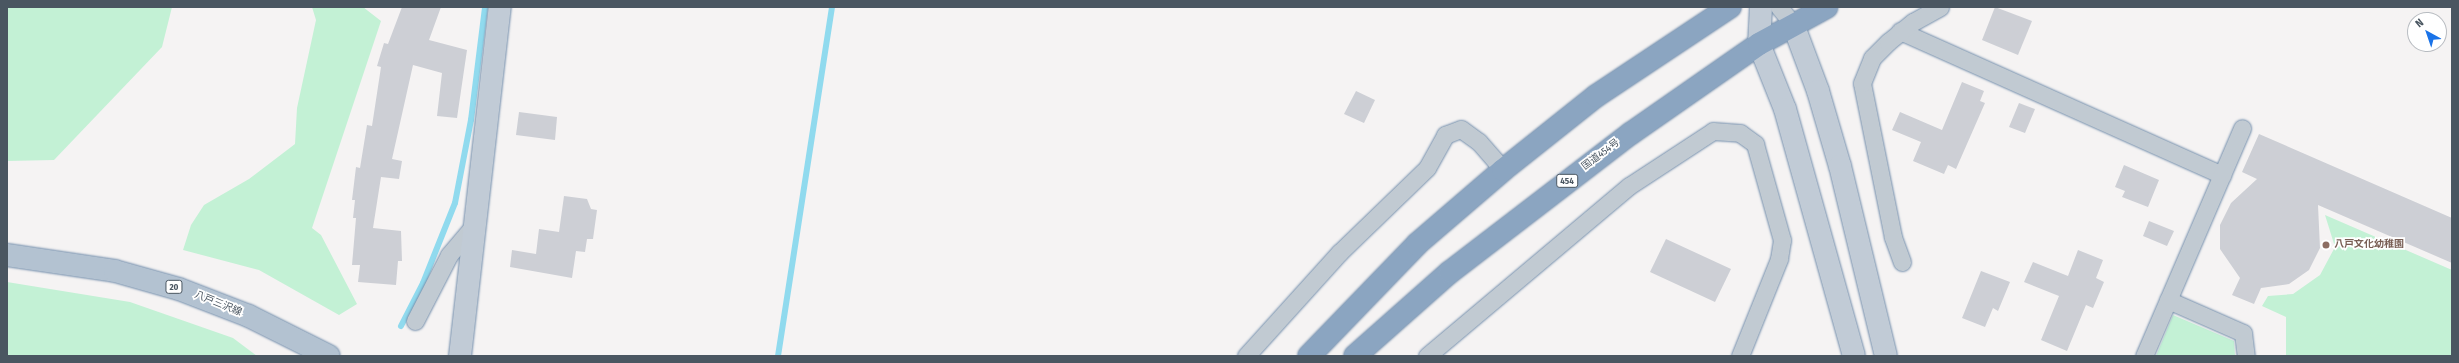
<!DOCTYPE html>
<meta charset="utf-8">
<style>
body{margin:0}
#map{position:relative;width:2459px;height:363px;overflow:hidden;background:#f5f3f3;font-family:"Fira Sans Condensed","Noto Sans JP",sans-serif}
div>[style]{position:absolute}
.green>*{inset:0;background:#c3f1d5}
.stream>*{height:6px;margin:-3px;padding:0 3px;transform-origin:3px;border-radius:3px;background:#90daee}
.building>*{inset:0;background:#cdcfd5}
.roads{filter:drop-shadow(0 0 1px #7690ad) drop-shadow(0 0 1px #7690ad)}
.street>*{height:17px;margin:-8.5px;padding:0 8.5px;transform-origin:8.5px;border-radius:8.5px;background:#c1cad2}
.secondary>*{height:22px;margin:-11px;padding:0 11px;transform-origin:11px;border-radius:11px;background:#c1cbd6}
.primary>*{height:22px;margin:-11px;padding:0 11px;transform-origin:11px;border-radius:11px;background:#b3c2d1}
.highway>*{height:22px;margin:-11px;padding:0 11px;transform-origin:11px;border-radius:11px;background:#8ba5c1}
.dots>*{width:11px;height:11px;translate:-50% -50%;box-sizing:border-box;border:2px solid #fff;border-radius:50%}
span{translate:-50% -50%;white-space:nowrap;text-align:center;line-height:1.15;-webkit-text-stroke:3.5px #fff;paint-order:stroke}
.shield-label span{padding:1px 3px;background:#fff;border:1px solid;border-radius:3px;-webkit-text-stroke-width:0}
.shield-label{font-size:9px;color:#4a5661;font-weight:700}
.street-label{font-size:10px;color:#4a5661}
.education-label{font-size:10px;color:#785e54;font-weight:700}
.left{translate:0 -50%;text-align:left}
.frame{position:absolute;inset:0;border:8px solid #4a5661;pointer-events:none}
.north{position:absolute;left:2407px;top:12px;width:40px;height:40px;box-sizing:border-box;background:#fff;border:1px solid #b7bbc0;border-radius:50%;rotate:320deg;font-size:11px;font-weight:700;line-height:16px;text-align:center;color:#4a5661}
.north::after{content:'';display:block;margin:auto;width:14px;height:18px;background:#1a73e8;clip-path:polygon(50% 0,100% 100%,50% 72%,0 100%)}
</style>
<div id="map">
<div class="green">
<div style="clip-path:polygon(7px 7px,172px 7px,162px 47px,54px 160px,7px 161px)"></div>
<div style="clip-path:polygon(312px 7px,363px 7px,381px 21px,312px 228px,321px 235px,357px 304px,339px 315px,259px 270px,183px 250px,191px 225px,204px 205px,249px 179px,295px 144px,297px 108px,316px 20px)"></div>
<div style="clip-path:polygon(2325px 215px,2452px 270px,2452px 356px,2286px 356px,2286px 317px,2262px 306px,2268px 296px,2293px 294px,2320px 275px,2335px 247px)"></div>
<div style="clip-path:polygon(7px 282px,130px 302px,233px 338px,257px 356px,7px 356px)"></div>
<div style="clip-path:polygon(2173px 315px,2234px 341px,2235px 356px,2156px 356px)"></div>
</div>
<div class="stream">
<div style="left:401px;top:326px;width:48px;rotate:-62.9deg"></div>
<div style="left:423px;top:283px;width:86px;rotate:-68.2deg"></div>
<div style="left:455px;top:203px;width:85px;rotate:-79.1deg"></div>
<div style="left:471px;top:120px;width:114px;rotate:-82.9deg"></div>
<div style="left:778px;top:356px;width:353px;rotate:-81.2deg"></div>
</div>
<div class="building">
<div style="clip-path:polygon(402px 7px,441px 7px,429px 40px,467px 50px,457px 118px,437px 116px,442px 73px,413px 65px,392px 159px,402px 161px,399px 179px,381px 177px,373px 228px,401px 231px,402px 261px,398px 261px,396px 285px,358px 282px,360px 265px,352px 265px,356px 218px,353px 218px,355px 200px,352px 200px,356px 167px,360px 168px,367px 125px,372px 126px,381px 67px,377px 66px,384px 43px,388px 44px)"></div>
<div style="clip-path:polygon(1995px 7px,2032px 21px,2018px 55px,1982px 40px)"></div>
<div style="clip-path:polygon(1962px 82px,1984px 91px,1980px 101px,1985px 103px,1956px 169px,1948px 165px,1944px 174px,1913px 161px,1921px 142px,1892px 130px,1900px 112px,1942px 130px)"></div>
<div style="clip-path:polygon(1356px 91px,1375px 100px,1364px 123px,1344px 114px)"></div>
<div style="clip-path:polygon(2019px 103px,2035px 109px,2025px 133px,2009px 127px)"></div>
<div style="clip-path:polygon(519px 112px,557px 117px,555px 140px,516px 135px)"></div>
<div style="clip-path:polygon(2259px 134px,2452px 218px,2452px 263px,2318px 205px,2320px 248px,2309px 270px,2289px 284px,2261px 288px,2254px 304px,2232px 295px,2240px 278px,2220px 249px,2220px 225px,2231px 203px,2257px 179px,2242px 172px)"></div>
<div style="clip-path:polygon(2124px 165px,2159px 180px,2148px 207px,2122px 197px,2125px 191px,2115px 187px)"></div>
<div style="clip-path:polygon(564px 196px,587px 199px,591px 209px,597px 210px,593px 239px,587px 239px,585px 252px,576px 251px,572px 278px,510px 267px,512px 250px,536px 254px,539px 229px,559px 232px)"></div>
<div style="clip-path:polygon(2149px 221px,2174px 231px,2167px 246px,2143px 236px)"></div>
<div style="clip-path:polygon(1666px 239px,1731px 269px,1715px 302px,1650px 272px)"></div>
<div style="clip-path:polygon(2078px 250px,2103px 260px,2096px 278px,2104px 282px,2093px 308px,2086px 305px,2067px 351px,2041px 340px,2059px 296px,2024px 282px,2033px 262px,2068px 276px)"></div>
<div style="clip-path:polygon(1981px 271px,2010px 282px,1998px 311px,1993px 308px,1985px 327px,1962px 318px)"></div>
</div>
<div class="roads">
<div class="street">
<div style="left:1779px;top:7px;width:22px;rotate:51deg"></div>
<div style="left:1900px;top:31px;width:353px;rotate:24.1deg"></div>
<div style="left:1902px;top:262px;width:27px;rotate:-110deg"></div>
<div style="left:1893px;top:237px;width:157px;rotate:-101.4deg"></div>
<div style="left:1862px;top:83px;width:27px;rotate:-68deg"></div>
<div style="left:1872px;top:58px;width:23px;rotate:-45deg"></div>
<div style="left:1888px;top:42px;width:32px;rotate:-39deg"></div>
<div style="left:1913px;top:22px;width:31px;rotate:-29deg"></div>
<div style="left:2168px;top:300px;width:82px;rotate:23.7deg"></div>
<div style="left:2243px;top:333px;width:23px;rotate:83deg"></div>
<div style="left:415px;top:321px;width:74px;rotate:-62.7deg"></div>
<div style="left:449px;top:255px;width:42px;rotate:-49.8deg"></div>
<div style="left:1246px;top:356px;width:139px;rotate:-47.9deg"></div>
<div style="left:1339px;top:253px;width:122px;rotate:-44deg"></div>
<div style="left:1427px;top:168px;width:38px;rotate:-61deg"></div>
<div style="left:1445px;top:135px;width:17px;rotate:-21deg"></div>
<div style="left:1461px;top:129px;width:22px;rotate:36deg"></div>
<div style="left:1479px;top:142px;width:37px;rotate:49deg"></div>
<div style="left:1427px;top:356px;width:264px;rotate:-40.1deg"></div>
<div style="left:1629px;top:186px;width:100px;rotate:-33.2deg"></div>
<div style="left:1713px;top:131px;width:27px;rotate:4deg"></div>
<div style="left:1740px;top:133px;width:19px;rotate:36deg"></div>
<div style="left:1755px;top:144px;width:100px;rotate:74.3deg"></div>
<div style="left:1782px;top:240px;width:19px;rotate:99deg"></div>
<div style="left:1779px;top:259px;width:105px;rotate:111.9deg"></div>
<div style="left:2144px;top:356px;width:248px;rotate:-66.7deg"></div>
</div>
<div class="secondary">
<div style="left:1761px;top:7px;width:37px;rotate:93deg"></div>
<div style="left:1759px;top:44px;width:70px;rotate:68.2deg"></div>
<div style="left:1785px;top:109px;width:256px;rotate:74.4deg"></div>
<div style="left:1793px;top:24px;width:72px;rotate:69.5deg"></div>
<div style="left:1818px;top:91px;width:78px;rotate:73.7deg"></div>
<div style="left:1840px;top:166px;width:195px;rotate:76.4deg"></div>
<div style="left:460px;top:356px;width:351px;rotate:-83.5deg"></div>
</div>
<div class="primary">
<div style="left:7px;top:255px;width:109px;rotate:8.4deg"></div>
<div style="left:115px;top:271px;width:66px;rotate:15.7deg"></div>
<div style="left:179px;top:289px;width:75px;rotate:21.1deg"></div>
<div style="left:249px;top:316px;width:89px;rotate:26.6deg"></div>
</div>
<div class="highway">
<div style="left:1309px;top:356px;width:156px;rotate:-46deg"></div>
<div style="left:1417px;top:244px;width:113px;rotate:-40.7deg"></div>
<div style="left:1503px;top:170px;width:119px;rotate:-38.5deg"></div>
<div style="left:1596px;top:96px;width:161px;rotate:-33.6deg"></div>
<div style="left:1355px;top:356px;width:127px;rotate:-41.5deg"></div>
<div style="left:1450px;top:272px;width:227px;rotate:-37.5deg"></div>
<div style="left:1630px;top:134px;width:157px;rotate:-34.9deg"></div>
<div style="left:1759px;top:44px;width:77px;rotate:-28.6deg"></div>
</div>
</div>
<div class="dots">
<div style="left:2326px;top:245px;background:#8d6e63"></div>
</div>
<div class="shield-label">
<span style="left:1567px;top:181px">454</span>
<span style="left:174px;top:287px">20</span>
</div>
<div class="street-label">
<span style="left:1601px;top:155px;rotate:-37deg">国道454号</span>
<span style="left:218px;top:304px;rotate:22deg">八戸三沢線</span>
</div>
<div class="education-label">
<span class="left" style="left:2334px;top:245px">八戸文化幼稚園</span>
</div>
<div class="frame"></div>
<div class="north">N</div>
</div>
